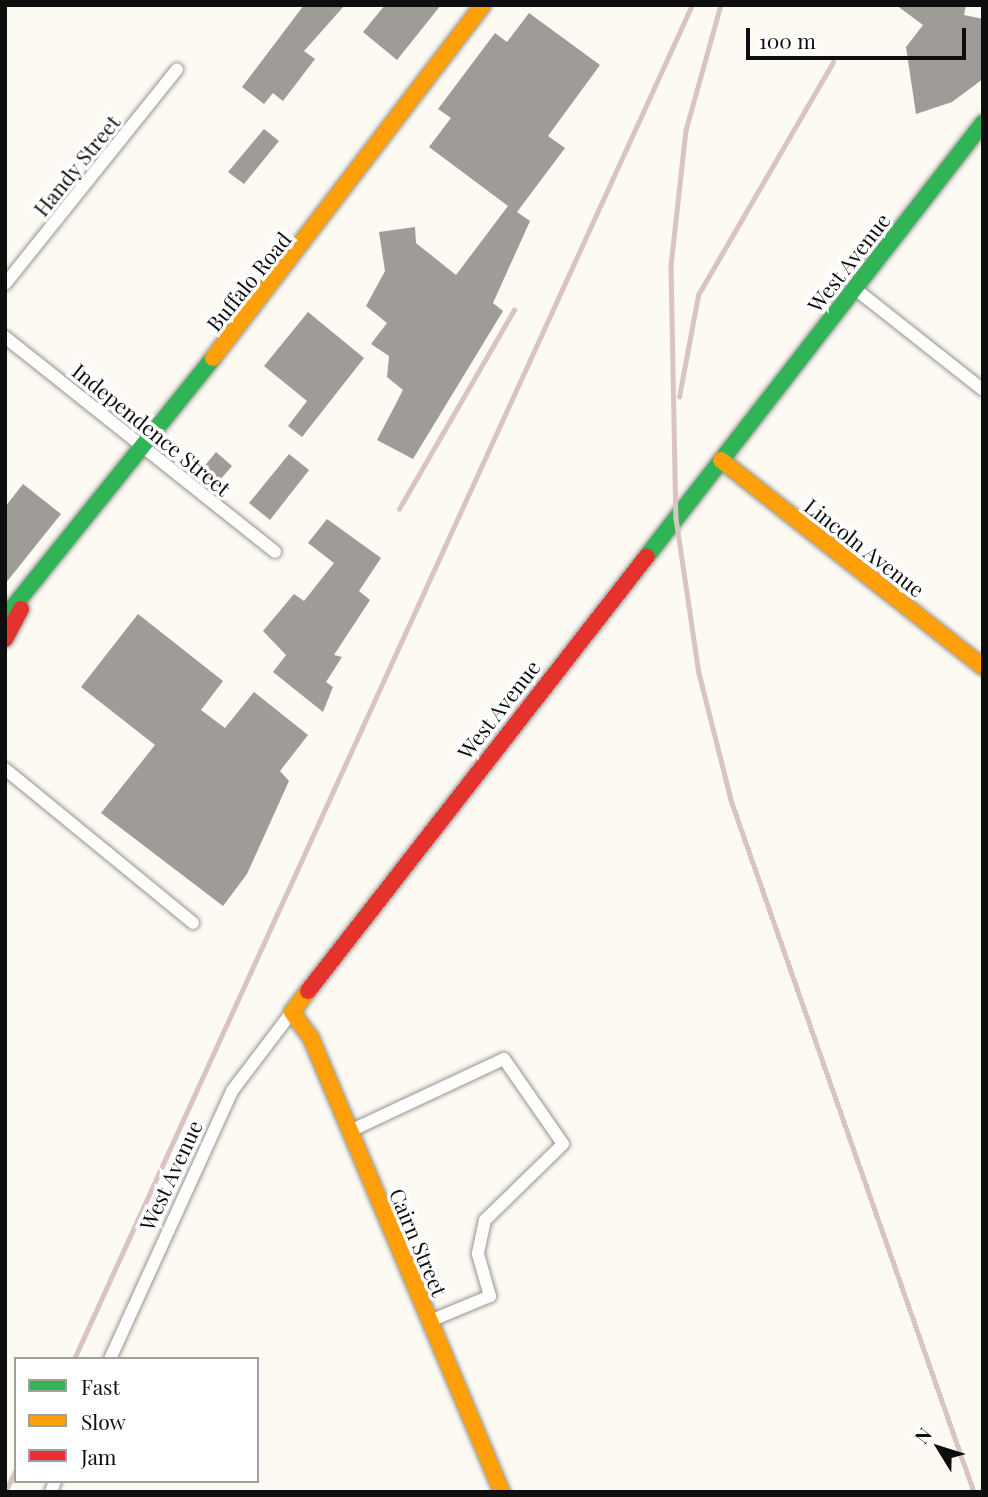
<!DOCTYPE html>
<style>
body{margin:0}
#map{position:relative;width:988px;height:1497px;overflow:hidden;background:#fcfaf2;font-family:"Playfair Display",serif}
div>[style]{position:absolute}
.building>*{inset:0;background:#9f9c98}
.roads{filter:drop-shadow(0 0 2px #959491) drop-shadow(0 0 2px #959491)}
.street>*{height:12px;margin:-6px;padding:0 6px;transform-origin:6px;border-radius:6px;background:#fffefd}
.fast>*{height:16px;margin:-8px;padding:0 8px;transform-origin:8px;border-radius:8px;background:#30b455}
.slow>*{height:16px;margin:-8px;padding:0 8px;transform-origin:8px;border-radius:8px;background:#ff9f0a}
.jam>*{height:16px;margin:-8px;padding:0 8px;transform-origin:8px;border-radius:8px;background:#e5322d}
.rail>*{height:4.5px;margin:-2.25px;padding:0 2.25px;transform-origin:2.25px;border-radius:2.25px;background:#d9c4c2}
span{translate:-50% -50%;white-space:nowrap;text-align:center;line-height:1.15;-webkit-text-stroke:7px #fff;paint-order:stroke}
.street-label{font-size:21px;color:#0e0e0e}
.frame{position:absolute;inset:0;border:7px solid #0e0e0e;pointer-events:none}
.legend{position:absolute;left:14px;top:1357px;width:245px;height:126px;box-sizing:border-box;background:#fff;border:2px solid #9f9f9f;margin:0;padding:9px 12px;list-style:none;font-size:21px;color:#0e0e0e}
.legend li{display:flex;align-items:center;gap:14px;height:35px}
.legend b{width:35px;border:2px solid #9f9f9f}
.north{position:absolute;left:904px;top:1413px;width:70px;height:70px;-webkit-text-stroke:5px #fff;paint-order:stroke;rotate:308deg;font-size:19px;font-weight:700;line-height:28px;text-align:center;color:#0e0e0e}
.north::after{content:'';display:block;margin:auto;width:24px;height:32px;background:#0e0e0e;clip-path:polygon(50% 0,100% 100%,50% 72%,0 100%)}
.scale{position:absolute;left:746px;top:28px;width:220px;height:32px;box-sizing:border-box;border:4px solid #0e0e0e;border-top:0;padding-left:9px;font-size:21px;line-height:24px;white-space:nowrap;color:#0e0e0e;-webkit-text-stroke:5px #fff;paint-order:stroke}
</style>
<div id="map">
<div class="building">
<div style="clip-path:polygon(304px 5px,345px 5px,304px 51px,315px 59px,283px 101px,273px 93px,264px 104px,242px 87px)"></div>
<div style="clip-path:polygon(385px 5px,441px 5px,397px 60px,363px 32px)"></div>
<div style="clip-path:polygon(896px 5px,966px 5px,964px 15px,983px 19px,983px 79px,952px 102px,916px 114px,906px 47px,923px 25px)"></div>
<div style="clip-path:polygon(529px 13px,600px 65px,548px 136px,565px 148px,517px 212px,530px 221px,493px 303px,503px 311px,413px 459px,377px 440px,403px 390px,387px 377px,389px 356px,371px 344px,387px 323px,366px 306px,385px 271px,379px 232px,415px 227px,416px 243px,456px 275px,508px 206px,429px 147px,451px 118px,438px 109px,495px 33px,507px 42px)"></div>
<div style="clip-path:polygon(264px 129px,279px 141px,244px 184px,228px 172px)"></div>
<div style="clip-path:polygon(308px 312px,364px 358px,302px 437px,288px 426px,307px 401px,264px 366px)"></div>
<div style="clip-path:polygon(216px 452px,232px 466px,219px 481px,203px 468px)"></div>
<div style="clip-path:polygon(289px 454px,309px 470px,270px 520px,249px 503px)"></div>
<div style="clip-path:polygon(23px 484px,61px 514px,5px 584px,5px 507px)"></div>
<div style="clip-path:polygon(327px 519px,381px 558px,359px 591px,370px 600px,334px 655px,342px 657px,326px 682px,333px 687px,323px 712px,273px 672px,286px 655px,263px 631px,294px 594px,304px 601px,334px 563px,308px 543px)"></div>
<div style="clip-path:polygon(138px 614px,223px 681px,201px 710px,225px 728px,254px 692px,308px 735px,280px 771px,289px 781px,247px 874px,223px 906px,101px 813px,155px 745px,81px 687px)"></div>
</div>
<div class="roads">
<div class="street">
<div style="left:5px;top:284px;width:275px;rotate:-51.3deg"></div>
<div style="left:854px;top:288px;width:164px;rotate:38.3deg"></div>
<div style="left:5px;top:337px;width:345px;rotate:38.5deg"></div>
<div style="left:5px;top:769px;width:243px;rotate:39.3deg"></div>
<div style="left:350px;top:1131px;width:170px;rotate:-25.1deg"></div>
<div style="left:504px;top:1059px;width:103px;rotate:55.2deg"></div>
<div style="left:563px;top:1144px;width:109px;rotate:135.7deg"></div>
<div style="left:485px;top:1220px;width:35px;rotate:102deg"></div>
<div style="left:478px;top:1254px;width:44px;rotate:74.1deg"></div>
<div style="left:490px;top:1296px;width:65px;rotate:157.4deg"></div>
<div style="left:110px;top:1359px;width:294px;rotate:-65.5deg"></div>
<div style="left:232px;top:1091px;width:99px;rotate:-52.8deg"></div>
<div style="left:51px;top:1492px;width:12px;rotate:-70deg"></div>
</div>
<div class="fast">
<div style="left:647px;top:556px;width:548px;rotate:-52.19deg"></div>
<div style="left:5px;top:617px;width:332px;rotate:-51.2deg"></div>
</div>
<div class="slow">
<div style="left:213px;top:358px;width:444px;rotate:-52.6deg"></div>
<div style="left:721px;top:460px;width:334px;rotate:38.3deg"></div>
<div style="left:308px;top:991px;width:26px;rotate:127deg"></div>
<div style="left:292px;top:1012px;width:32px;rotate:54deg"></div>
<div style="left:311px;top:1038px;width:493px;rotate:67.2deg"></div>
</div>
<div class="jam">
<div style="left:5px;top:639px;width:34px;rotate:-62deg"></div>
<div style="left:308px;top:991px;width:551px;rotate:-52.07deg"></div>
</div>
</div>
<div class="rail">
<div style="left:721px;top:5px;width:130px;rotate:105.6deg"></div>
<div style="left:686px;top:130px;width:136px;rotate:96.3deg"></div>
<div style="left:671px;top:265px;width:253px;rotate:88.9deg"></div>
<div style="left:676px;top:518px;width:157px;rotate:81.6deg"></div>
<div style="left:699px;top:673px;width:134px;rotate:75.8deg"></div>
<div style="left:732px;top:803px;width:730px;rotate:70.65deg"></div>
<div style="left:679px;top:397px;width:104px;rotate:-79.4deg"></div>
<div style="left:698px;top:295px;width:269px;rotate:-59.9deg"></div>
<div style="left:399px;top:509px;width:230px;rotate:-60deg"></div>
<div style="left:74px;top:1359px;width:1488px;rotate:-65.47deg"></div>
<div style="left:5px;top:1492px;width:25px;rotate:-64deg"></div>
</div>
<div class="street-label">
<span style="left:76px;top:165px;rotate:-51deg">Handy Street</span>
<span style="left:848px;top:262px;rotate:-52deg">West Avenue</span>
<span style="left:248px;top:281px;rotate:-51deg">Buffalo Road</span>
<span style="left:152px;top:429px;rotate:39deg">Independence Street</span>
<span style="left:865px;top:547px;rotate:38deg">Lincoln Avenue</span>
<span style="left:498px;top:709px;rotate:-52deg">West Avenue</span>
<span style="left:170px;top:1175px;rotate:-65deg">West Avenue</span>
<span style="left:419px;top:1242px;rotate:67deg">Cairn Street</span>
</div>
<div class="frame"></div>
<ul class="legend">
<li><b style="height:9px;background:#30b455"></b>Fast</li>
<li><b style="height:9px;background:#ff9f0a"></b>Slow</li>
<li><b style="height:9px;background:#e5322d"></b>Jam</li>
</ul>
<div class="north">N</div>
<div class="scale">100 m</div>
</div>
